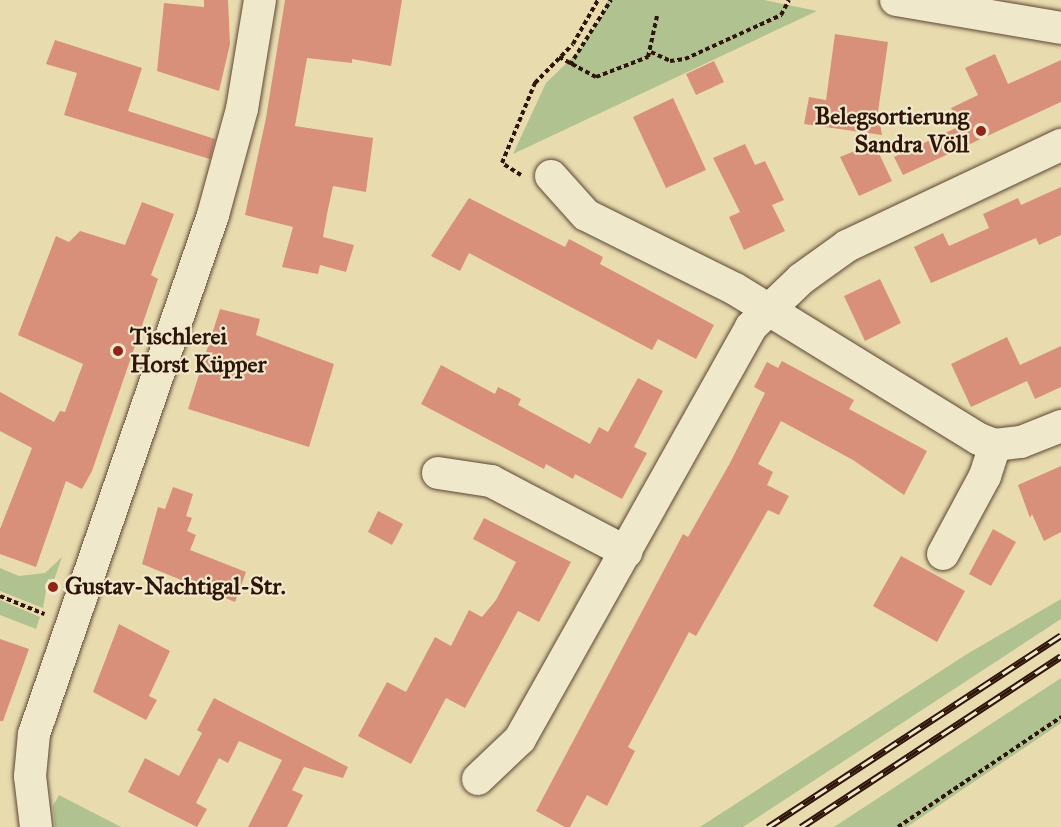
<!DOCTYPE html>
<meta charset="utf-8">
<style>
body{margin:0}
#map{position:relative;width:1061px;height:827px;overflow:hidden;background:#e8dcaf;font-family:"IM FELL Great Primer",serif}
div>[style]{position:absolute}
.green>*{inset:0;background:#b0c28f}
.building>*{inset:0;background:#d9907b}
.path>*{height:4px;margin-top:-2px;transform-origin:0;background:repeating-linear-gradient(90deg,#2f1409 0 4.5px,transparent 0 7.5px)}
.roads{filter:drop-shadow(0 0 2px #5d4632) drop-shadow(0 0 2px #5d4632)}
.minor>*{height:32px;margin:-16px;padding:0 16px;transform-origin:16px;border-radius:16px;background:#f0e8cb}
.rail>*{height:7px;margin-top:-3.5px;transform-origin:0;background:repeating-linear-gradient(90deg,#f0e8cb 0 14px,#2f1409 0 28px);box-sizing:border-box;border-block:2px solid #2f1409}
.dots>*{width:16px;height:16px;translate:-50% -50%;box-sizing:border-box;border:3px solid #f0e8cb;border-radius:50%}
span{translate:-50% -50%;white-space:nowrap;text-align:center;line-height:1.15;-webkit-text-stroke:4.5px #f0e8cb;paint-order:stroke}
.poi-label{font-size:24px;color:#2f1409;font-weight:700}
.right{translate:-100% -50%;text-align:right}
.left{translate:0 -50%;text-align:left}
</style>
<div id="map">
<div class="green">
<div style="clip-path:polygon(608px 0,764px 0,817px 11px,513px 154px,546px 83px,578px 52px,603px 15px)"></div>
<div style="clip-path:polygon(62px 557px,54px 580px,48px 579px,43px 608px,0 591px,0 568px,19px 576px,45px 573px)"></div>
<div style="clip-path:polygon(1061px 599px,1061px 619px,743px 827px,700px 827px,967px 654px)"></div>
<div style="clip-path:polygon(0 600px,40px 617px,36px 629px,0 615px)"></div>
<div style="clip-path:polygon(1061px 678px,1061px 723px,907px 827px,834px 827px)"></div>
<div style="clip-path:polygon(59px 795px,121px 827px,55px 827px,53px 806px)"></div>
</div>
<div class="building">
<div style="clip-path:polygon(204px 0,228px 0,230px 44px,219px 91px,157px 71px,164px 3px,204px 7px)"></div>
<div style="clip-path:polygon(285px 0,402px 0,391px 66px,352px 59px,352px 63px,307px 58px,295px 126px,373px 138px,366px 192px,333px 186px,327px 214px,323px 237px,354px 245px,346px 272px,320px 265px,318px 274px,282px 267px,293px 227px,245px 215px,266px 118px)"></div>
<div style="clip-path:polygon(835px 34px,888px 42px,878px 112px,882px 135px,804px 124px,809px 97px,826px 100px)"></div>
<div style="clip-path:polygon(55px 40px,142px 68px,128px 111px,215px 139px,210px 159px,64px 115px,77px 73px,46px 64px)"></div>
<div style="clip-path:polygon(995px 54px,1008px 84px,1061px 60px,1061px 102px,903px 175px,894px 157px,960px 126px,951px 108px,978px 95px,965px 68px)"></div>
<div style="clip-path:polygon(714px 61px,724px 82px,696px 95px,686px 74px)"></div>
<div style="clip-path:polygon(673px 98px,706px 170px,666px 188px,633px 117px)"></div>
<div style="clip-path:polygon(874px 143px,892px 181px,859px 196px,840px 157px)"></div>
<div style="clip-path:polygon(745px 144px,755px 165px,765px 161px,784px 200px,772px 205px,785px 231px,744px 250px,729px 217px,740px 212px,713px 158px)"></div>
<div style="clip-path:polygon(1061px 187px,1061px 235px,1039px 245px,1036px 238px,931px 283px,914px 247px,943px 233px,949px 246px,989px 228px,983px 214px,1018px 198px,1021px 205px)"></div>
<div style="clip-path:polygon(469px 198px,565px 247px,569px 239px,603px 257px,600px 264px,714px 325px,696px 359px,658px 339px,652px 350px,469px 253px,460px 271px,431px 256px)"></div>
<div style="clip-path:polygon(142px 202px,174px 214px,151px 275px,158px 279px,92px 471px,82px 489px,66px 481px,36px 567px,0 554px,0 529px,32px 448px,0 431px,0 392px,54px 422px,60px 411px,65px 412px,83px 364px,18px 335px,56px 236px,69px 242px,80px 231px,125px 245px)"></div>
<div style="clip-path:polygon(880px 279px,901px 323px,865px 341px,844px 296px)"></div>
<div style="clip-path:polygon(220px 309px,260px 319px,256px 335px,334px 364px,309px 447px,188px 409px)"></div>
<div style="clip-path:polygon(1007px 337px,1020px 365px,1061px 346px,1061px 387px,1035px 399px,1027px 381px,971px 407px,951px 364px)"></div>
<div style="clip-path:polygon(782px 361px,854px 400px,849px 409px,927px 451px,904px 495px,853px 460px,781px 421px,758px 464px,773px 472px,767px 485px,789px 496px,779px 515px,768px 510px,696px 636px,689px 632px,628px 747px,635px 751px,607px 806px,587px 795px,570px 827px,565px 827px,536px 811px,683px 534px,688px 537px,730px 463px,765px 393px,754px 387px,767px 362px,778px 368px)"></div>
<div style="clip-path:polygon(441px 365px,495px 394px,498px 387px,510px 393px,521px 399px,518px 405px,590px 444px,599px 427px,608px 432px,638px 378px,663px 391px,634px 447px,647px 453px,622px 499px,575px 474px,573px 479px,546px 464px,544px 469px,421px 404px)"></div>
<div style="clip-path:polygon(1061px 466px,1061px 532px,1044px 541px,1032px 514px,1030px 518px,1018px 485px)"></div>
<div style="clip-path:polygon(173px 487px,193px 494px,186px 516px,192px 518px,187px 531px,196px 535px,190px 550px,246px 572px,235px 602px,142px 564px,158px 507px,165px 509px)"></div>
<div style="clip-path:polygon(378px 511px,403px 524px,392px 545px,368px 532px)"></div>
<div style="clip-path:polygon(484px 518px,571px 562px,539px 622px,518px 611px,465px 708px,446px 698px,411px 764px,358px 736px,387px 682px,406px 692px,435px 637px,451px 646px,469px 610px,482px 617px,496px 600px,516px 562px,473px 539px)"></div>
<div style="clip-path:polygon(993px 529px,1016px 542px,991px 586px,969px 574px)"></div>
<div style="clip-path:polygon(901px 556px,965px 591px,937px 642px,873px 606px)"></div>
<div style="clip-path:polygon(119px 624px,170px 651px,149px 696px,157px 700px,146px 720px,93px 692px)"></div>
<div style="clip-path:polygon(0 639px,29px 649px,3px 721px,0 721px)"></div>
<div style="clip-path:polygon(214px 698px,348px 767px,343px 778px,304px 767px,292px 790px,303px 795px,287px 827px,248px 827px,282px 760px,239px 741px,228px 763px,219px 758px,196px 803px,207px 809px,197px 827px,128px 792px,145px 758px,179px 776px,202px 733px,197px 730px)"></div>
</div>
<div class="path">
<div style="left:651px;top:52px;width:21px;rotate:25deg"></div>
<div style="left:670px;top:61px;width:15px;rotate:-8deg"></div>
<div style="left:685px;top:59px;width:106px;rotate:-24.6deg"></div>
<div style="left:781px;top:15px;width:17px;rotate:-62deg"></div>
<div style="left:559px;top:57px;width:42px;rotate:28.4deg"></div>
<div style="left:596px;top:77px;width:56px;rotate:-21deg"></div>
<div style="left:648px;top:57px;width:42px;rotate:-77.6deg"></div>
<div style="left:570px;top:65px;width:77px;rotate:-57.8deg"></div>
<div style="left:521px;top:175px;width:22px;rotate:-148deg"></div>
<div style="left:502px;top:163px;width:87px;rotate:-67.6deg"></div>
<div style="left:535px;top:83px;width:54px;rotate:-45.7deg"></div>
<div style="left:573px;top:44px;width:51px;rotate:-60.4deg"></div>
<div style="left:0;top:596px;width:48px;rotate:22.2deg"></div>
<div style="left:898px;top:827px;width:197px;rotate:-34deg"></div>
</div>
<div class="roads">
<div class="minor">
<div style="left:896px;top:0;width:167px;rotate:9.6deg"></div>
<div style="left:551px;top:176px;width:52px;rotate:48.1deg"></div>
<div style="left:586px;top:215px;width:166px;rotate:26.4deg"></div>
<div style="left:735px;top:289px;width:286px;rotate:31.6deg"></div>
<div style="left:979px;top:439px;width:17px;rotate:21deg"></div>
<div style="left:995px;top:445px;width:26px;rotate:-7deg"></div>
<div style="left:1021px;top:442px;width:43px;rotate:-21.8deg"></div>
<div style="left:438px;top:473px;width:54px;rotate:8.6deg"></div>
<div style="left:491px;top:481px;width:153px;rotate:27.7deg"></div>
<div style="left:943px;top:554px;width:89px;rotate:-61.7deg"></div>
<div style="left:985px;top:476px;width:33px;rotate:-72deg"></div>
<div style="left:478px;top:779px;width:58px;rotate:-43.6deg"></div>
<div style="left:520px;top:739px;width:472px;rotate:-60.7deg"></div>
<div style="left:751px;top:327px;width:69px;rotate:-43.8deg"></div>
<div style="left:801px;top:279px;width:57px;rotate:-35.7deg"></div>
<div style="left:847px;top:246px;width:237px;rotate:-25.3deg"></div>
<div style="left:36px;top:827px;width:51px;rotate:-96.7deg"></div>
<div style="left:30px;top:776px;width:42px;rotate:-84.6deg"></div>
<div style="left:34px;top:734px;width:549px;rotate:-70.97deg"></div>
<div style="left:213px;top:215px;width:110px;rotate:-74.7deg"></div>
<div style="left:242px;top:109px;width:110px;rotate:-80.6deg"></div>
</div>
</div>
<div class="rail">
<div style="left:768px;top:827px;width:350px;rotate:-33.2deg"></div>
<div style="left:801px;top:827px;width:311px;rotate:-33.3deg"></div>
</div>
<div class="dots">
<div style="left:981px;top:131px;background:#8f2418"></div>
<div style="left:118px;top:351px;background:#8f2418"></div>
<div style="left:53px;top:587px;background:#8f2418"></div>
</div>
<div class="poi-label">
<span class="right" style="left:969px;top:131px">Belegsortierung<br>Sandra Völl</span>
<span class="left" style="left:130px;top:351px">Tischlerei<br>Horst Küpper</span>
<span class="left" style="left:65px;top:587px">Gustav-Nachtigal-Str.</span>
</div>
</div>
